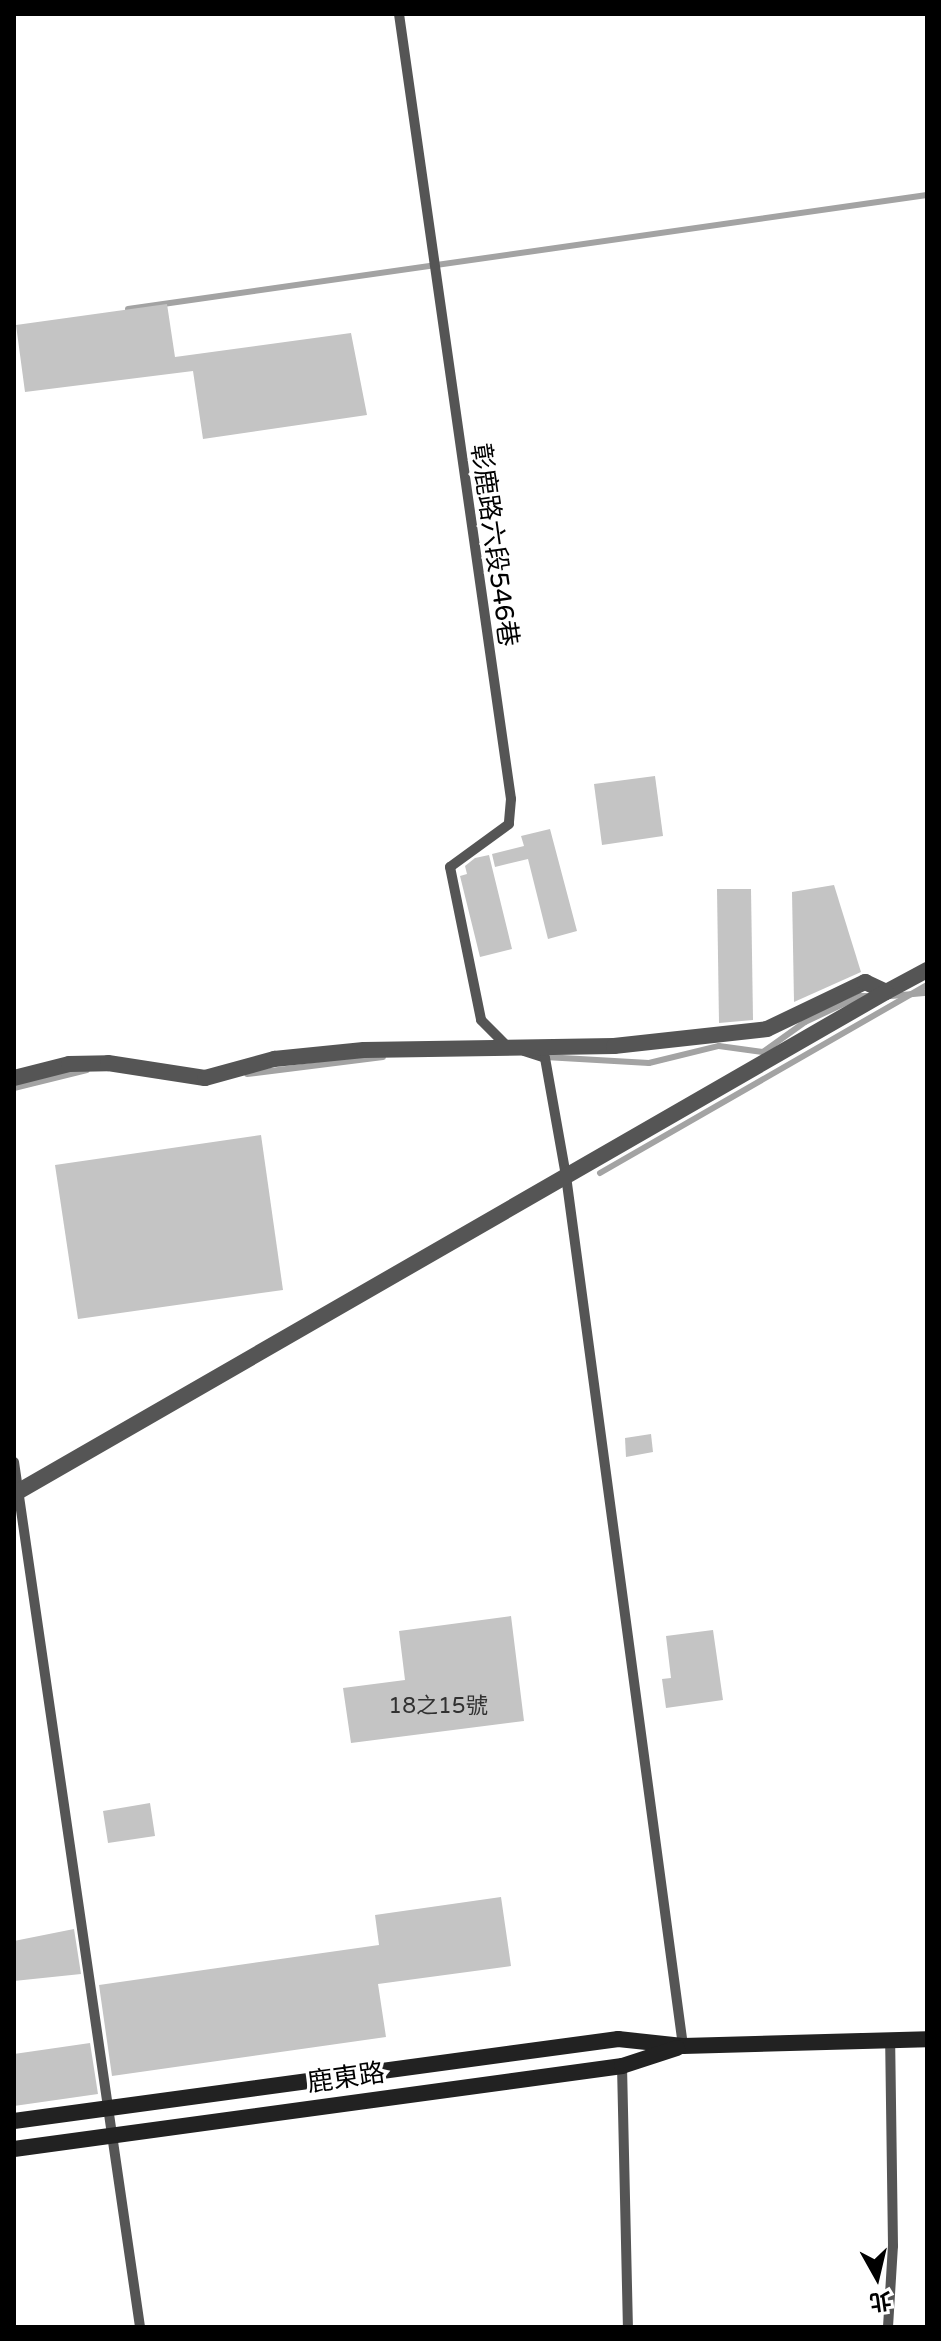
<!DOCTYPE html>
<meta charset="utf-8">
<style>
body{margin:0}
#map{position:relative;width:941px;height:2341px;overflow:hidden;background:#fff;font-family:"Varela Round","Noto Sans TC",sans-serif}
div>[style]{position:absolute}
.stream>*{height:6px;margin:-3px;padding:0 3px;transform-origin:3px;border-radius:3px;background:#a3a3a3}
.building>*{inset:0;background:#c4c4c4}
.lane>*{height:10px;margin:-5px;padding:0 5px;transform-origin:5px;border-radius:5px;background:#555}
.street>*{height:16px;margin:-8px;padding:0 8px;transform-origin:8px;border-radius:8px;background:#555}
.secondary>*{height:16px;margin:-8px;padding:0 8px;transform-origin:8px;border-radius:8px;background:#222}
span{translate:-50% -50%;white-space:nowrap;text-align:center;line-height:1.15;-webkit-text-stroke:7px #fff;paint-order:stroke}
.number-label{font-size:22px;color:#313131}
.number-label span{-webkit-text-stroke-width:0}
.street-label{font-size:26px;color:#000}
.frame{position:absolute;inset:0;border:16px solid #000;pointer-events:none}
.north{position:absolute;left:837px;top:2237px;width:80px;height:80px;-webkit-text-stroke:6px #fff;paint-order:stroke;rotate:172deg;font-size:22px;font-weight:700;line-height:32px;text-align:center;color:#000}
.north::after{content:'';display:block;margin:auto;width:28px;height:36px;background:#000;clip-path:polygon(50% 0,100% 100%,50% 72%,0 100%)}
</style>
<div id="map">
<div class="stream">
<div style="left:128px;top:309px;width:807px;rotate:-8.12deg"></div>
<div style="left:891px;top:996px;width:36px;rotate:-5deg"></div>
<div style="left:545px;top:1057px;width:104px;rotate:3.3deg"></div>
<div style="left:649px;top:1063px;width:72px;rotate:-13.7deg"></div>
<div style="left:719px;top:1046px;width:44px;rotate:7.8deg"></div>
<div style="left:763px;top:1052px;width:52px;rotate:-35.5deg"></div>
<div style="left:805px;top:1022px;width:61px;rotate:-25.3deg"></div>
<div style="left:860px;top:996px;width:12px"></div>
<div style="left:247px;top:1074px;width:137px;rotate:-7.1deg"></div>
<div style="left:14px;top:1088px;width:75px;rotate:-13.9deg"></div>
<div style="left:600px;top:1173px;width:377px;rotate:-29.9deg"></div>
</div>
<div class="building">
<div style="clip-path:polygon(167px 304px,175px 357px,351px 333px,367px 415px,203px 439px,193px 371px,25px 392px,16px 325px)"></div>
<div style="clip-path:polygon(655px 776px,663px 836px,602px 845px,594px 784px)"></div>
<div style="clip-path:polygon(550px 829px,577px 931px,548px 939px,528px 859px,495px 867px,492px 854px,524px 846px,521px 836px)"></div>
<div style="clip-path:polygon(489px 855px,512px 949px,480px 957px,460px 876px,467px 874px,465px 866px,475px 858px)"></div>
<div style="clip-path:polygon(834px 885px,861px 972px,794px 1002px,792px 892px)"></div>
<div style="clip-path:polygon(717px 889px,751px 889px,753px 1020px,719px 1023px)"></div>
<div style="clip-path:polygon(261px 1135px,283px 1290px,78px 1319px,55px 1165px)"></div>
<div style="clip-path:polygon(651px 1434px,653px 1452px,626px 1457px,625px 1438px)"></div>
<div style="clip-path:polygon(511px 1616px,524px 1721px,351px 1743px,343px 1688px,405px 1680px,399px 1631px)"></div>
<div style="clip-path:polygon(713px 1630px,723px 1700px,666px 1708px,662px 1679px,671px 1678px,666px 1636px)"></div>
<div style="clip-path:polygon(150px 1803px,155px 1836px,108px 1843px,103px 1811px)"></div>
<div style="clip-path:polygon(501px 1897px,511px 1966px,378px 1984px,386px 2037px,112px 2076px,99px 1985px,379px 1945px,375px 1915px)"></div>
<div style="clip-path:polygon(74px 1929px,81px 1974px,14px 1981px,14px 1941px)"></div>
<div style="clip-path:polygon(90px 2043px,98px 2094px,14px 2106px,14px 2054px)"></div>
</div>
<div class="lane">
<div style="left:399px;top:14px;width:793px;rotate:81.88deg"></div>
<div style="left:511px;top:799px;width:25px;rotate:95deg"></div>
<div style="left:509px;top:824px;width:73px;rotate:143.9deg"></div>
<div style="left:450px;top:867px;width:156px;rotate:78.5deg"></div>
<div style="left:481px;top:1020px;width:38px;rotate:45deg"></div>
<div style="left:524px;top:1051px;width:22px;rotate:18deg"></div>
<div style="left:545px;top:1058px;width:120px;rotate:79.9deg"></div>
<div style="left:566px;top:1176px;width:878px;rotate:82.34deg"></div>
<div style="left:14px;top:1462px;width:874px;rotate:81.71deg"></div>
<div style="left:622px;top:2066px;width:261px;rotate:88.7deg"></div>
<div style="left:888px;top:2327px;width:81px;rotate:-86.5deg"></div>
<div style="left:893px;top:2246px;width:208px;rotate:-90.8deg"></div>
</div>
<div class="street">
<div style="left:14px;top:1078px;width:57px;rotate:-14.3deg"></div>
<div style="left:69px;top:1064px;width:39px;rotate:-1deg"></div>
<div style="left:108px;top:1063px;width:98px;rotate:8.8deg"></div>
<div style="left:205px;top:1078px;width:72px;rotate:-15.4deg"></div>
<div style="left:274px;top:1059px;width:90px;rotate:-5.7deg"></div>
<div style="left:364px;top:1050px;width:250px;rotate:-0.9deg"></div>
<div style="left:614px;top:1046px;width:154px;rotate:-6.3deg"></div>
<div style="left:767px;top:1029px;width:109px;rotate:-25.6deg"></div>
<div style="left:865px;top:982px;width:23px;rotate:25deg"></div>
<div style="left:886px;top:992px;width:47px;rotate:-28.2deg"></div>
<div style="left:14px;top:1494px;width:1006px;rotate:-29.93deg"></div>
</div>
<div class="secondary">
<div style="left:14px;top:2121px;width:610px;rotate:-7.73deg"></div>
<div style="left:618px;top:2039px;width:65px;rotate:6.1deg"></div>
<div style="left:683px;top:2046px;width:244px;rotate:-1.6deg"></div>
<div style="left:14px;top:2149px;width:614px;rotate:-7.77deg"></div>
<div style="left:622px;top:2066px;width:58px;rotate:-18.1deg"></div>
</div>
<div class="number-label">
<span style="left:438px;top:1707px">18之15號</span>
</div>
<div class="street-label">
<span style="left:494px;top:545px;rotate:82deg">彰鹿路六段546巷</span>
<span style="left:346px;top:2078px;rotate:-8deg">鹿東路</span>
</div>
<div class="frame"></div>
<div class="north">北</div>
</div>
